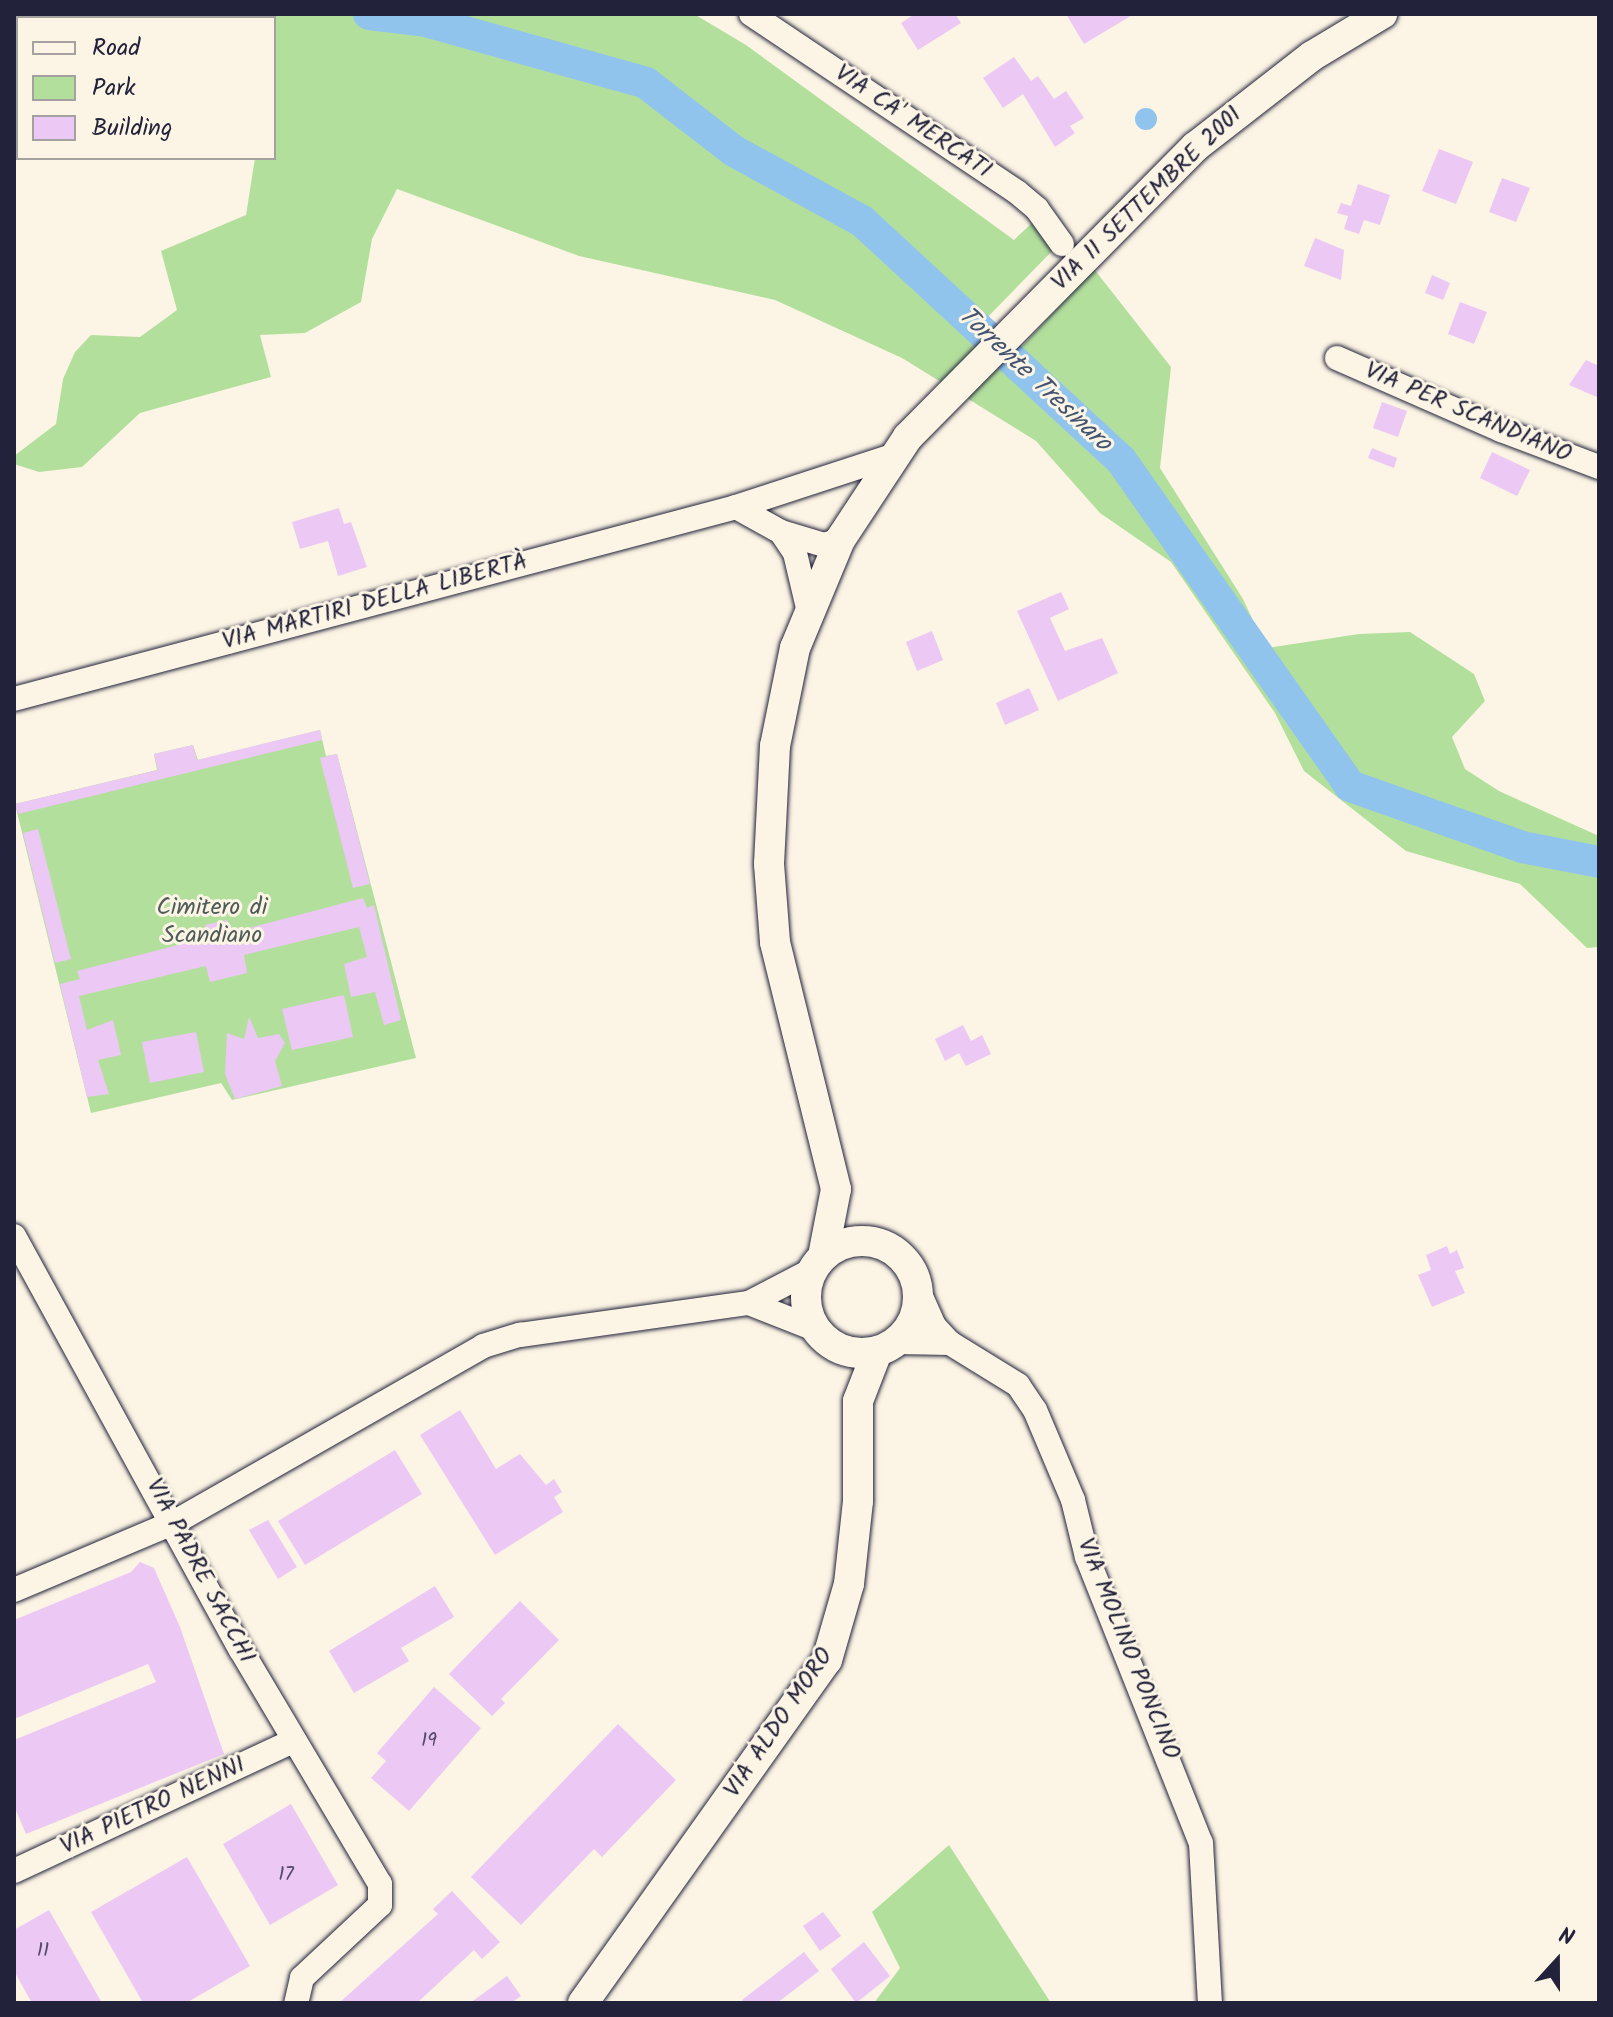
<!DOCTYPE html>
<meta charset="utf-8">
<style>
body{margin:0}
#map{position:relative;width:1613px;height:2017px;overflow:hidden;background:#fcf5e5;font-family:Kalam,sans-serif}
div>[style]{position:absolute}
.green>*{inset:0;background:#b3df9d}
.water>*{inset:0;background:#90c4ed}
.round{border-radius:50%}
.river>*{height:32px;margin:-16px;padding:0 16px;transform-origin:16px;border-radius:16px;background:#90c4ed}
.building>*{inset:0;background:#ecc8f4}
.roads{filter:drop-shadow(0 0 2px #22223b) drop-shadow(0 0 2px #22223b)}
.minor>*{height:24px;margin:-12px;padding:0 12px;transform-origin:12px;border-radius:12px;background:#fcf5e5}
.major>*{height:30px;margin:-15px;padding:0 15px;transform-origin:15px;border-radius:15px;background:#fcf5e5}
.major>.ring{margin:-15px;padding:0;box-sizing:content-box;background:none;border:30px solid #fcf5e5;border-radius:50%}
span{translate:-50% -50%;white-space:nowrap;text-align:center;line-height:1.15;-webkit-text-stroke:6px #fcf5e5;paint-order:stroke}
.number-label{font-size:20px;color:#544c69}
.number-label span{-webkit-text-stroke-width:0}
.street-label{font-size:24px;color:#22223b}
.park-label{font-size:24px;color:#4e5b58}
.water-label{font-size:26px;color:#435370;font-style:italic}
.frame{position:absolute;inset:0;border:16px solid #22223b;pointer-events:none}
.legend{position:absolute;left:16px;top:16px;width:260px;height:144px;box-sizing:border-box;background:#fcf5e5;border:2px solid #a5a1a1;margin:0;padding:10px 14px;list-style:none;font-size:24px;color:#22223b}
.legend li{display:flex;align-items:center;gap:16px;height:40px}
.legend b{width:40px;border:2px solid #a5a1a1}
.north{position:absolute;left:1517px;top:1921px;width:80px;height:80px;-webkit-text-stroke:6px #fcf5e5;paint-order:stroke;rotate:21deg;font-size:22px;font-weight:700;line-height:32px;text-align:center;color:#22223b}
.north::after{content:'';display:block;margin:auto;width:28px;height:36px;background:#22223b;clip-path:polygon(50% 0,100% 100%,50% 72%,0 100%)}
</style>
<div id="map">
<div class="green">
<div style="clip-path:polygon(14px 14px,694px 14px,746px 45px,1014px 240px,1035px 220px,1056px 247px,978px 327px,1011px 358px,1094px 269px,1171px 367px,1160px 468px,1243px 599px,1266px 648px,1359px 634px,1410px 632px,1474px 674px,1485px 701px,1452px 737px,1465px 769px,1499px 791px,1599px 836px,1599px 947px,1587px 948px,1520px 884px,1406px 851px,1304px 771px,1275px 713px,1171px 562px,1100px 513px,1036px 441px,902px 358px,775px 300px,579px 256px,397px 189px,372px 239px,361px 302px,305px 333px,260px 335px,271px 377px,140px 413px,82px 467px,39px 472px,14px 464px,14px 456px,56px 424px,63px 379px,75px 352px,91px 335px,140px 337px,177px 310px,161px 251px,246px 215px,255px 158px,274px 158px,274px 18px,18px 18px,14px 105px)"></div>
<div style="clip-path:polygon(320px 730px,326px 756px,337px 754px,416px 1058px,232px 1100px,221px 1083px,91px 1113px,15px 804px,157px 770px,154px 754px,193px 745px,198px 760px)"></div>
<div style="clip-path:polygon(949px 1845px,1051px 2003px,874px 2003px,900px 1968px,872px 1912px)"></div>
</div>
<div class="water">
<div class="round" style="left:1135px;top:108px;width:22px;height:22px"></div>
</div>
<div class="river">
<div style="left:369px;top:14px;width:57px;rotate:7deg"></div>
<div style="left:426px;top:21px;width:229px;rotate:15.7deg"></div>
<div style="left:646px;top:83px;width:111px;rotate:37.7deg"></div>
<div style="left:734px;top:151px;width:146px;rotate:28.7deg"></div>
<div style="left:862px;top:221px;width:352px;rotate:42.7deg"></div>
<div style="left:1121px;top:460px;width:398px;rotate:54.9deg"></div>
<div style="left:1350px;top:786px;width:182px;rotate:19.5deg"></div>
<div style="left:1522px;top:847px;width:78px;rotate:11deg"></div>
</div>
<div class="building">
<div style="clip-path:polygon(915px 14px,955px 14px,961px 23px,918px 50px,901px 23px)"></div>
<div style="clip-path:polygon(1066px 14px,1134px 14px,1084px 44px)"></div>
<div style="clip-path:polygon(1014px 57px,1031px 81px,1038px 76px,1054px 99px,1066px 91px,1084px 118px,1070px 126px,1075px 133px,1055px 147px,1023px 94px,1003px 108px,983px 78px)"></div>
<div style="clip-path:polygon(1439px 149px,1473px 162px,1456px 204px,1422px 191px)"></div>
<div style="clip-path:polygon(1502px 178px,1530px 188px,1516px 222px,1489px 212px)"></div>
<div style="clip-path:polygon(1358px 184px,1390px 195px,1380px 225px,1364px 220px,1359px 234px,1344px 229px,1348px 216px,1337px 213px,1341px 203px,1351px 206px)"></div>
<div style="clip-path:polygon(1315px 238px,1344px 250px,1341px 280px,1304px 266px)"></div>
<div style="clip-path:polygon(1432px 275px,1450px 283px,1443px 300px,1425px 293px)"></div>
<div style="clip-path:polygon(1460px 302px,1487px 312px,1474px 344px,1448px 334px)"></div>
<div style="clip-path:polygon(1586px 360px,1599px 366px,1599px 398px,1569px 385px)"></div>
<div style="clip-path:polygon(1382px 402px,1407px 411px,1398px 437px,1373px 428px)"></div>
<div style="clip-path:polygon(1372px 448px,1397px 458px,1394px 468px,1368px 458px)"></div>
<div style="clip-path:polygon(1492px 452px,1530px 470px,1517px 496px,1480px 478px)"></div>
<div style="clip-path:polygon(339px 508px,344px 524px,351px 522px,367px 567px,338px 576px,328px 541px,300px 549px,292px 522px)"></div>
<div style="clip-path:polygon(1061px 592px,1069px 609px,1050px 618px,1065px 651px,1102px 638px,1118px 673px,1058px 701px,1017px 611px)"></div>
<div style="clip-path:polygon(932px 631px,943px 660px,917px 671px,906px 642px)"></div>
<div style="clip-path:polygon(1029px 688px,1039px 710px,1005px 725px,996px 703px)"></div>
<div style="clip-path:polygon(320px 730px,322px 740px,18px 814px,15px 804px,158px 770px,154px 754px,193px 745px,197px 760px)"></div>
<div style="clip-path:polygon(337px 754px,370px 884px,353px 888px,320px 758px)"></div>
<div style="clip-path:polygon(38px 829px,71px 959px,55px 963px,23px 833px)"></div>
<div style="clip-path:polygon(363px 898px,367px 908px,374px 905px,401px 1020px,384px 1025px,375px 992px,351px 997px,344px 964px,367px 957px,359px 927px,244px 955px,247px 973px,210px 982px,206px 966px,79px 996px,87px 1030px,113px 1020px,121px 1055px,98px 1060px,109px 1094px,87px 1097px,60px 984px,80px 979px,77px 971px,190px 942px,190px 937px,208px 934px,205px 925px,227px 920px,230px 928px,249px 928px)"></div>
<div style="clip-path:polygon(344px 995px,353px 1037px,292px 1050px,282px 1009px)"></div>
<div style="clip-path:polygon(249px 1017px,258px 1038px,279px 1034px,285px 1043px,275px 1061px,282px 1086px,235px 1099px,225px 1074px,227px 1033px,244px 1039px)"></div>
<div style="clip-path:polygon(963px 1025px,971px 1041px,982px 1035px,991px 1054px,966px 1066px,959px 1053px,945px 1061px,935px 1039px)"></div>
<div style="clip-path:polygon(196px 1032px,204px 1072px,150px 1083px,142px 1042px)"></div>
<div style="clip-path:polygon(1447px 1246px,1450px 1254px,1457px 1250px,1464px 1268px,1455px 1271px,1465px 1293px,1432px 1307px,1418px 1275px,1431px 1270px,1426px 1255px)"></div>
<div style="clip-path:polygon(460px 1410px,496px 1469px,520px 1454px,546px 1485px,554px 1479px,562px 1492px,554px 1497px,563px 1512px,495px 1555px,420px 1435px)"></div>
<div style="clip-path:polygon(395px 1450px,422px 1494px,305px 1565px,278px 1521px)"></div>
<div style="clip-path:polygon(268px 1520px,297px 1567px,278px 1579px,249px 1530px)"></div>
<div style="clip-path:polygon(140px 1562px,154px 1568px,180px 1627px,224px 1754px,26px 1834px,14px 1806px,14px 1740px,156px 1682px,148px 1664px,14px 1719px,14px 1620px,131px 1572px)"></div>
<div style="clip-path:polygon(435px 1586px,454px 1617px,401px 1648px,409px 1661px,354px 1693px,329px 1651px)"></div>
<div style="clip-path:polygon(520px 1601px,559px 1640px,501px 1699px,505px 1703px,492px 1716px,449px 1674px)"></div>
<div style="clip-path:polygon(434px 1687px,481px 1728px,409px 1811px,371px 1778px,386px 1761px,377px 1753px)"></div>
<div style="clip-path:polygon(618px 1724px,676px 1780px,602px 1857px,594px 1849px,521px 1925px,471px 1877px)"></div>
<div style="clip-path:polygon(291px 1804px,338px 1885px,270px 1925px,223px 1844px)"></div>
<div style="clip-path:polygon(187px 1857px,250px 1966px,186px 2003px,143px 2003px,91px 1912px)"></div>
<div style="clip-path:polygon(452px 1891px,500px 1942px,482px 1959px,474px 1950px,417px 2003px,339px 2003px,438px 1914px,433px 1909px)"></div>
<div style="clip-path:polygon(49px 1910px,102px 2003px,32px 2003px,14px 1971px,14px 1930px)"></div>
<div style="clip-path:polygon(823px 1912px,841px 1936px,820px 1951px,803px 1926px)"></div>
<div style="clip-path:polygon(864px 1942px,890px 1976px,856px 2003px,831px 1969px)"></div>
<div style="clip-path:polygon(804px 1952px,819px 1971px,777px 2003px,744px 2003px,742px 2000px)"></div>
<div style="clip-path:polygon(507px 1976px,521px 1996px,511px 2003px,470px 2003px)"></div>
</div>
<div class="roads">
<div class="minor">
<div style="left:751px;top:14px;width:320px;rotate:33.8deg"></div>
<div style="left:1017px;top:192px;width:26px;rotate:40deg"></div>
<div style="left:1037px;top:209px;width:43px;rotate:54.5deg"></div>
<div style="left:1337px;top:358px;width:179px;rotate:23.7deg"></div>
<div style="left:1501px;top:430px;width:105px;rotate:20.7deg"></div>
<div style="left:736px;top:507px;width:51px;rotate:29.1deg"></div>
<div style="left:781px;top:532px;width:25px;rotate:56deg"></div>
<div style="left:795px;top:553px;width:61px;rotate:76.7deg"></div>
<div style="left:781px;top:532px;width:45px;rotate:16.8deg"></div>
<div style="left:824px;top:545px;width:17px;rotate:-17deg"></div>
<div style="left:14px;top:699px;width:747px;rotate:-14.89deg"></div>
<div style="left:736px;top:507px;width:164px;rotate:-18.1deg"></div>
<div style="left:14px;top:1236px;width:472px;rotate:61.3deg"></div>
<div style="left:241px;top:1650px;width:272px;rotate:59.3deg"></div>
<div style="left:380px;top:1884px;width:21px;rotate:90deg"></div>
<div style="left:380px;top:1905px;width:107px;rotate:136.9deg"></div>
<div style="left:302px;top:1978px;width:26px;rotate:103deg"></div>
<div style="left:919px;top:1292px;width:37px;rotate:66deg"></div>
<div style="left:934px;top:1326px;width:23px;rotate:47deg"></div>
<div style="left:950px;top:1343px;width:80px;rotate:31.7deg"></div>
<div style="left:1018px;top:1385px;width:30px;rotate:56deg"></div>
<div style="left:1035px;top:1410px;width:98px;rotate:67.1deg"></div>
<div style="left:1073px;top:1500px;width:59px;rotate:76.2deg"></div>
<div style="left:1087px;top:1557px;width:308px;rotate:68.3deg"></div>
<div style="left:1201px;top:1843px;width:160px;rotate:86.8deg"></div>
<div style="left:749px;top:1303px;width:71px;rotate:21.5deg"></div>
<div style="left:897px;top:1342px;width:53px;rotate:1.1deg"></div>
<div style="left:14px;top:1590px;width:175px;rotate:-22.9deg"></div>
<div style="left:175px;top:1522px;width:355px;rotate:-29.7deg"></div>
<div style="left:483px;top:1346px;width:39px;rotate:-17deg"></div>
<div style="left:520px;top:1335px;width:231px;rotate:-8deg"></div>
<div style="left:749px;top:1303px;width:71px;rotate:-27.6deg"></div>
<div style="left:14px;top:1871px;width:308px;rotate:-25deg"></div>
</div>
<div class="major">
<div class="ring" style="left:806px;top:1241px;width:82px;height:82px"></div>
<div style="left:823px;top:1256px;width:68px;rotate:-79deg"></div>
<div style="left:836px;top:1189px;width:254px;rotate:-103.9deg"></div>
<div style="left:775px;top:942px;width:78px;rotate:-94.4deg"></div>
<div style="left:769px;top:864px;width:118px;rotate:-87.1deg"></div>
<div style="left:775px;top:746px;width:100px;rotate:-78.5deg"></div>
<div style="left:795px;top:648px;width:117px;rotate:-67.4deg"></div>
<div style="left:840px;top:540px;width:123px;rotate:-56.6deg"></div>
<div style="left:908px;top:437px;width:408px;rotate:-45.3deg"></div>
<div style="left:1195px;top:147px;width:148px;rotate:-37.9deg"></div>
<div style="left:1312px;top:56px;width:82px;rotate:-31deg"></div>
<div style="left:583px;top:2003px;width:421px;rotate:-54.6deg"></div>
<div style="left:827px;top:1660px;width:79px;rotate:-73.9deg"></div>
<div style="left:849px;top:1584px;width:83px;rotate:-83.8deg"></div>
<div style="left:858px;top:1501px;width:100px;rotate:-90deg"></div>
<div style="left:858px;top:1401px;width:53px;rotate:-68.8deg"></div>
</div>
</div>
<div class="number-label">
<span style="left:429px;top:1741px">19</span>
<span style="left:286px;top:1875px">17</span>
<span style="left:43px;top:1951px">11</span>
</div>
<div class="street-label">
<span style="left:913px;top:122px;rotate:34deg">VIA CA' MERCATI</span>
<span style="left:1147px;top:199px;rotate:-44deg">VIA 11 SETTEMBRE 2001</span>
<span style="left:1468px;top:413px;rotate:23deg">VIA PER SCANDIANO</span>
<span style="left:375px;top:602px;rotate:-15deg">VIA MARTIRI DELLA LIBERTÀ</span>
<span style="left:200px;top:1571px;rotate:62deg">VIA PADRE SACCHI</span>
<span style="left:1128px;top:1649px;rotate:68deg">VIA MOLINO PONCINO</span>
<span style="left:779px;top:1723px;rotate:-56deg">VIA ALDO MORO</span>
<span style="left:153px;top:1806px;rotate:-25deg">VIA PIETRO NENNI</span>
</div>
<div class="park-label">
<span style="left:212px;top:922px">Cimitero di<br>Scandiano</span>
</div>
<div class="water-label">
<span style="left:1034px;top:380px;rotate:43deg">Torrente Tresinaro</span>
</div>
<div class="frame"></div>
<ul class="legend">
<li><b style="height:10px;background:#fcf5e5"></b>Road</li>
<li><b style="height:22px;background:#b3df9d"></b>Park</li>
<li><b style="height:22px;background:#ecc8f4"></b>Building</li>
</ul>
<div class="north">N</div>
</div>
